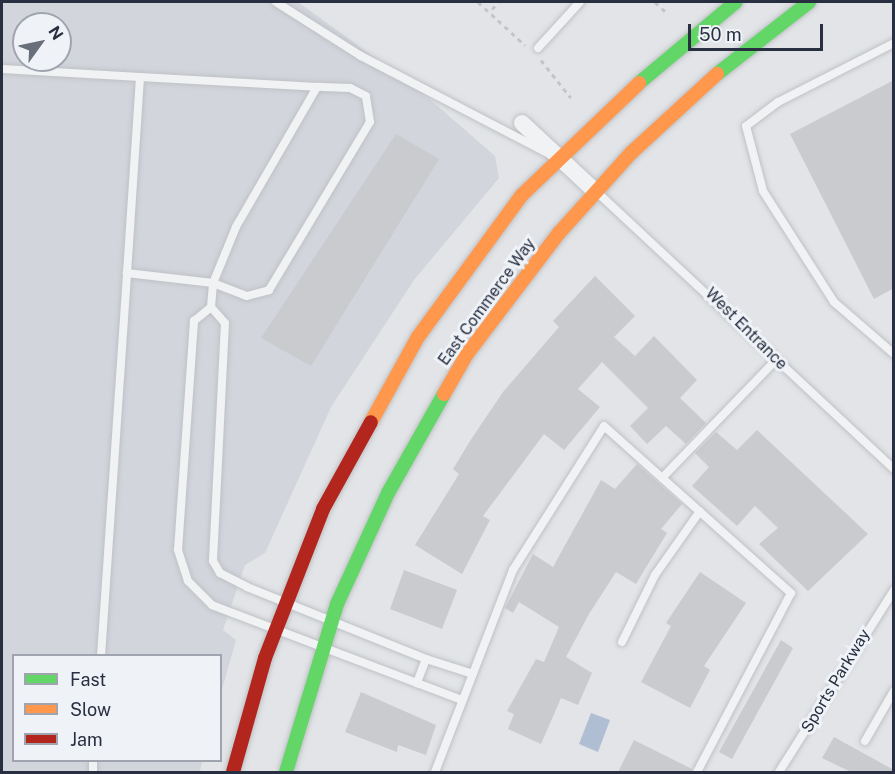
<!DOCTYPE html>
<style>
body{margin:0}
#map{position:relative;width:895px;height:774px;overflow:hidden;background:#e2e4e7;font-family:"Public Sans",sans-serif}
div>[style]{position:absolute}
.built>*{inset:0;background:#d2d5dc}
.water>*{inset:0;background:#b0bed3}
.building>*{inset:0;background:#c9cbcf}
.path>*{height:3px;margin-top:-1.5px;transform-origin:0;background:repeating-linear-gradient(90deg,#c4c5ca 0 4.5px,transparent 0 9px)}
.roads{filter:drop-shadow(0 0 2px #bfc1c5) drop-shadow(0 0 2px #bfc1c5)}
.lane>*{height:8px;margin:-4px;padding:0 4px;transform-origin:4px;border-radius:4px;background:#f1f2f4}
.street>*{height:16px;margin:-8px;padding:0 8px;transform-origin:8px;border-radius:8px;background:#f1f2f4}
.fast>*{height:14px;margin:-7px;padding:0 7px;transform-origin:7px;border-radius:7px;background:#63d668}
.slow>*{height:14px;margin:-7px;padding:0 7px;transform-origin:7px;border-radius:7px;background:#ff974d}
.jam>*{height:14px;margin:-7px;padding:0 7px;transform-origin:7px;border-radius:7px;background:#b3261e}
span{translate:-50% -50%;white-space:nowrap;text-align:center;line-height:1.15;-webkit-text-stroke:6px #eff2f7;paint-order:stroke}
.street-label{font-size:16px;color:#282f41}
.frame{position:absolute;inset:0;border:3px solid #282f41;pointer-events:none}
.legend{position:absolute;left:12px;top:654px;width:210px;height:108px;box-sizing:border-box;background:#eff2f7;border:2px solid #9fa4ae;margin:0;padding:8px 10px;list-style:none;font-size:18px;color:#282f41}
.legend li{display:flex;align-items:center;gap:12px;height:30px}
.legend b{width:30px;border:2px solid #9fa4ae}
.north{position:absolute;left:12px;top:12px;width:60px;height:60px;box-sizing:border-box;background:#eff2f7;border:2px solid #9fa4ae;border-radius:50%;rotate:57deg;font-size:16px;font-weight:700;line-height:24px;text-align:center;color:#282f41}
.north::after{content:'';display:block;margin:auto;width:21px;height:27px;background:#696e7b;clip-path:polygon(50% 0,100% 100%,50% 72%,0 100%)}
.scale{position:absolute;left:688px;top:24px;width:135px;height:27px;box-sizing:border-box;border:3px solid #282f41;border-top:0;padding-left:8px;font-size:18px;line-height:21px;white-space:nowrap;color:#282f41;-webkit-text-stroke:4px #eff2f7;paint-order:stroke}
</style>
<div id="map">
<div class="built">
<div style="clip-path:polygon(evenodd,2px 2px,298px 2px,418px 89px,495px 156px,499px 178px,414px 280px,331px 407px,265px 553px,245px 565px,223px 630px,236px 640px,221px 693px,220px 656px,14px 656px,14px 760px,202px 761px,200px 772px,2px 772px,2px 2px,24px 24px,60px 24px,60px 60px,24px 60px,24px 24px)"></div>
</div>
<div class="water">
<div style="clip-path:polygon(591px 713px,610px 720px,598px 752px,579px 744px)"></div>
</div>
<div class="building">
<div style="clip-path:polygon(894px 80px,894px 288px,874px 299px,790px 134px)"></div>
<div style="clip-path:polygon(396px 134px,439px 159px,311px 366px,261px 338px)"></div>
<div style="clip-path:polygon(595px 276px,635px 316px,614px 337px,635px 356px,654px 336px,697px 380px,680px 398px,706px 423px,686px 444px,666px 426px,647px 444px,630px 426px,648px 408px,602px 362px,578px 389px,600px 407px,564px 450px,544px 434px,483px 516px,490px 520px,462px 574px,415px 545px,459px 474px,453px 469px,470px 441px,503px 392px,559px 327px,553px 321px)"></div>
<div style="clip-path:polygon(757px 430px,868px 534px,808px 591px,759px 544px,778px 528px,755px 506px,737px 526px,692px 486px,709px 467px,695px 453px,716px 432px,737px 450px)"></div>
<div style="clip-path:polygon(637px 464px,682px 504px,661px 529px,667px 533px,636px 584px,616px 572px,589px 614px,566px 657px,592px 673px,578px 705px,561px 698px,541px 744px,508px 729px,514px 714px,507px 711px,536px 659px,544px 662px,559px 627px,519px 602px,513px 613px,505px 608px,533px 554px,553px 567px,601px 480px,615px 489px)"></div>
<div style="clip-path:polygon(404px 570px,457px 590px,442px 629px,390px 609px)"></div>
<div style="clip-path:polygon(700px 572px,746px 603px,704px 666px,710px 670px,690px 708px,641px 682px,671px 626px,666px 623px)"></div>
<div style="clip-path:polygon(781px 640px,793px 648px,732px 759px,719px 752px)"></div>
<div style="clip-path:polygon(361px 692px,436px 725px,426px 755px,398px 745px,397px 752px,345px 732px)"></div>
<div style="clip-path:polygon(834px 737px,894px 770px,894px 772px,851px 772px,822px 758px)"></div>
<div style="clip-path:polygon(634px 740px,692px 769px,691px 772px,618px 772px)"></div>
</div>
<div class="path">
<div style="left:478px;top:2px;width:64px;rotate:42.5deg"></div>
<div style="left:655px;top:2px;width:16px;rotate:43deg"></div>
<div style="left:492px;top:9px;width:10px;rotate:-45deg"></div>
<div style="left:541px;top:60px;width:48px;rotate:51.7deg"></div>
</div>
<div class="roads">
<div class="lane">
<div style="left:276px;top:2px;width:101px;rotate:32.4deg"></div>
<div style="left:361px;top:56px;width:212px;rotate:27.5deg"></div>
<div style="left:894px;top:43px;width:130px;rotate:153deg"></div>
<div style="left:778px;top:102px;width:40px;rotate:143deg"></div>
<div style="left:746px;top:126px;width:67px;rotate:75.3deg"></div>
<div style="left:763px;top:191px;width:132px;rotate:57.4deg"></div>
<div style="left:834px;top:302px;width:79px;rotate:40.9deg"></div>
<div style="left:538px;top:48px;width:62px;rotate:-47.6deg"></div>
<div style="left:2px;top:69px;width:138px;rotate:3.3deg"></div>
<div style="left:140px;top:77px;width:177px;rotate:3.2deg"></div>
<div style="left:317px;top:87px;width:162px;rotate:120.1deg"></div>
<div style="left:236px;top:227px;width:61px;rotate:112.3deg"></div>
<div style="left:213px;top:283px;width:87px;rotate:-173.4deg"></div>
<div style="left:127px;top:273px;width:196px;rotate:-86.2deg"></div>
<div style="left:599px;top:194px;width:403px;rotate:43deg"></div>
<div style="left:211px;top:307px;width:21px;rotate:49deg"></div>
<div style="left:225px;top:323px;width:238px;rotate:92.9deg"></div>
<div style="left:213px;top:561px;width:14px;rotate:60deg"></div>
<div style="left:220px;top:573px;width:30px;rotate:27deg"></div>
<div style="left:247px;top:587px;width:193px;rotate:21.9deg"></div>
<div style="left:426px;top:659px;width:26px;rotate:111deg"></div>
<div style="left:417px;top:683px;width:219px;rotate:-159.2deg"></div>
<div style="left:212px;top:605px;width:34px;rotate:-135deg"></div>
<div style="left:188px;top:581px;width:33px;rotate:-108deg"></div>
<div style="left:178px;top:550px;width:230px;rotate:-86deg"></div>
<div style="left:194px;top:321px;width:22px;rotate:-39deg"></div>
<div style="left:211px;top:307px;width:24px;rotate:-85deg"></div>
<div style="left:213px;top:283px;width:36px;rotate:21deg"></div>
<div style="left:247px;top:296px;width:23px;rotate:-15deg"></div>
<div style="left:269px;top:290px;width:196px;rotate:-59deg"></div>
<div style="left:370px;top:122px;width:26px;rotate:-99deg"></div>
<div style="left:366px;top:96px;width:18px;rotate:-153deg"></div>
<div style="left:350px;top:88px;width:33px;rotate:-178deg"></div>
<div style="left:662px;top:478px;width:163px;rotate:-46deg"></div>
<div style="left:622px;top:642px;width:75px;rotate:-63.8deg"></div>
<div style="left:655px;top:575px;width:78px;rotate:-54.9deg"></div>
<div style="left:101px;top:656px;width:384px;rotate:-86.1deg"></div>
<div style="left:426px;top:659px;width:49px;rotate:17.7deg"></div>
<div style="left:417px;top:683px;width:48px;rotate:20.7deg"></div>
<div style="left:865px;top:741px;width:58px;rotate:-59.9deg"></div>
<div style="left:93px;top:772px;width:12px;rotate:-90deg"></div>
<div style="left:435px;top:772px;width:217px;rotate:-68.9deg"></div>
<div style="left:513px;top:570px;width:170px;rotate:-57.7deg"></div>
<div style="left:604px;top:426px;width:251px;rotate:41.8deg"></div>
<div style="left:791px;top:593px;width:202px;rotate:117.7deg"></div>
<div style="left:779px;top:772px;width:215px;rotate:-57.7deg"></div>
</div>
<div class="street">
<div style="left:522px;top:123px;width:101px;rotate:43deg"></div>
</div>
<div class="fast">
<div style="left:717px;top:74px;width:117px;rotate:-38deg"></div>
<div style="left:639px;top:83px;width:126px;rotate:-39.9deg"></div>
<div style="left:286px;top:772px;width:176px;rotate:-73.1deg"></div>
<div style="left:337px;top:604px;width:122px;rotate:-65.3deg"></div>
<div style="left:388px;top:493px;width:114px;rotate:-60.5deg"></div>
</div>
<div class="slow">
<div style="left:444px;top:394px;width:46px;rotate:-60.1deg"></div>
<div style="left:467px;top:354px;width:152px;rotate:-52.8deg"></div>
<div style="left:559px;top:233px;width:108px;rotate:-48deg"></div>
<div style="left:631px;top:153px;width:117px;rotate:-42.6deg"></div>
<div style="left:371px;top:422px;width:97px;rotate:-61.1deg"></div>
<div style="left:418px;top:337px;width:176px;rotate:-53.8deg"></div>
<div style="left:522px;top:195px;width:162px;rotate:-43.7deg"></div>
</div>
<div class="jam">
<div style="left:233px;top:772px;width:118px;rotate:-74.3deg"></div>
<div style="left:265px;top:658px;width:160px;rotate:-68.7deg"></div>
<div style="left:323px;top:509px;width:99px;rotate:-61.1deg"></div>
</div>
</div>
<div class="street-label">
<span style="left:487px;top:302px;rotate:-54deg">East Commerce Way</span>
<span style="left:746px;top:329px;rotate:45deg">West Entrance</span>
<span style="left:836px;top:681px;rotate:-59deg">Sports Parkway</span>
</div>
<div class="frame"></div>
<ul class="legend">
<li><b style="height:8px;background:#63d668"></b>Fast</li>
<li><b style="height:8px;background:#ff974d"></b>Slow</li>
<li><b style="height:8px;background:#b3261e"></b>Jam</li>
</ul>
<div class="north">N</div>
<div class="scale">50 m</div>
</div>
